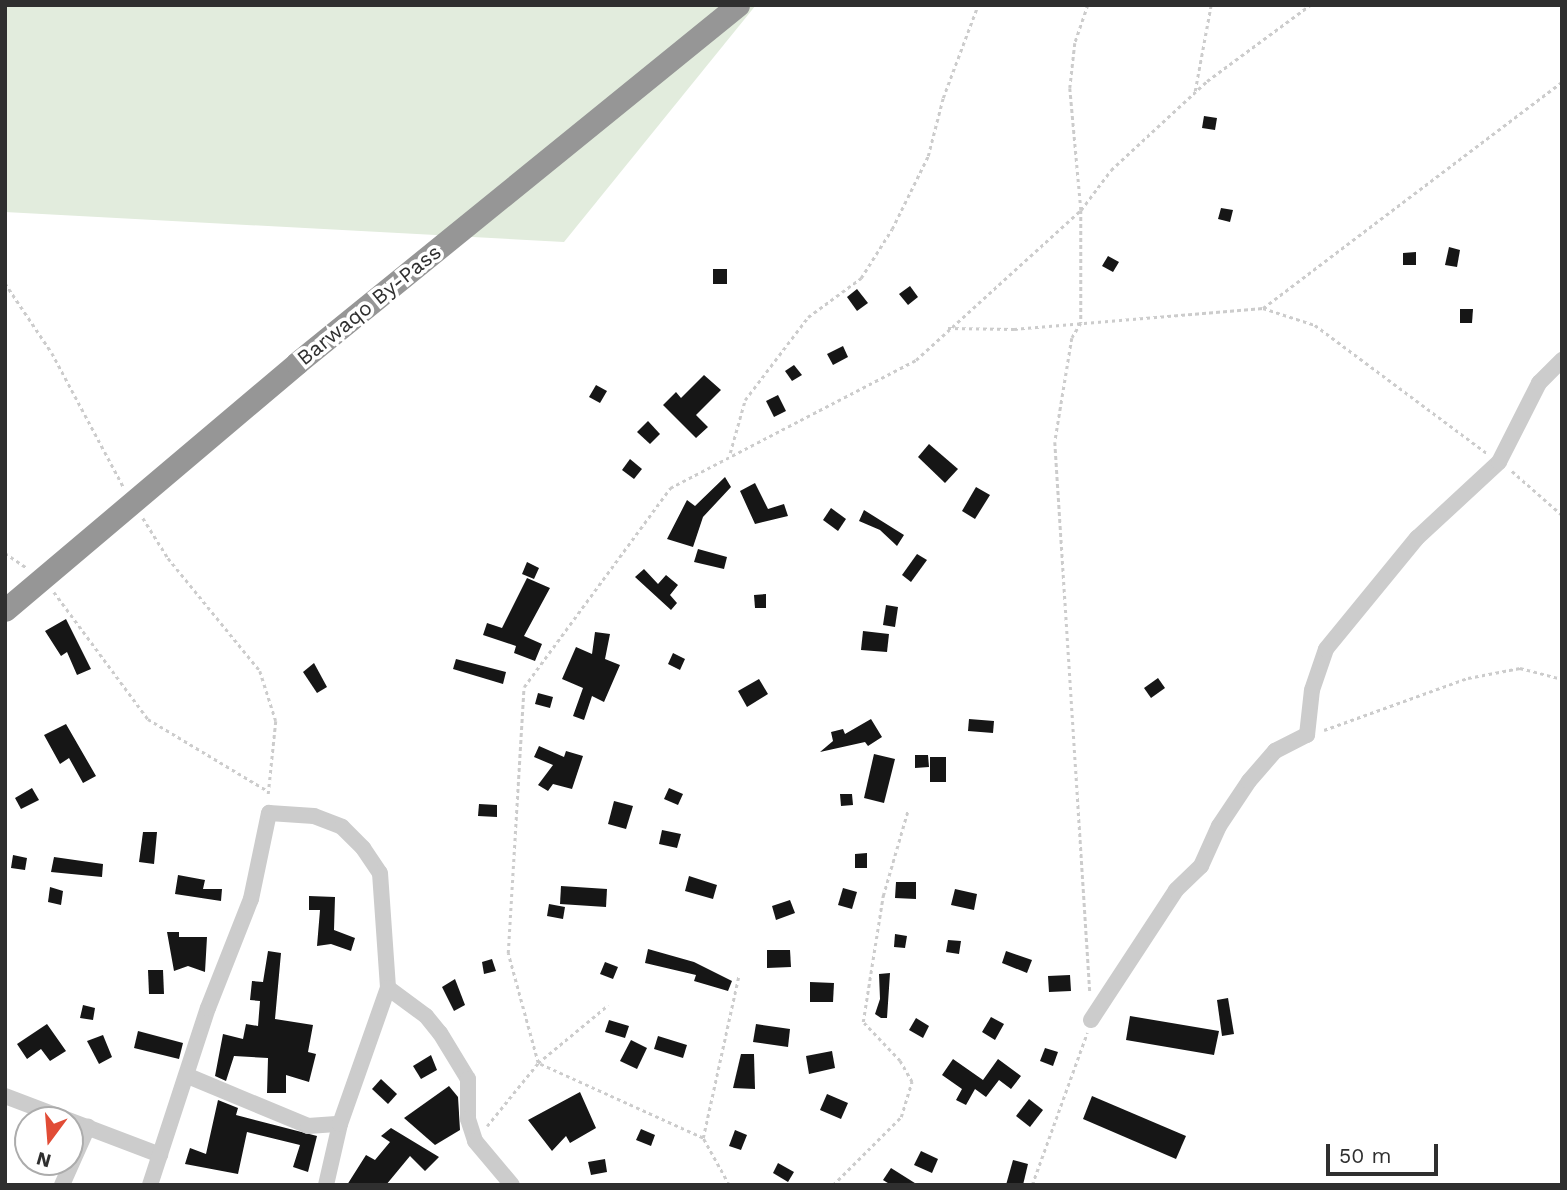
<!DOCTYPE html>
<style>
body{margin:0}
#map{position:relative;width:1567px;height:1190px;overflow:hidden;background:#fff;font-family:"Work Sans",sans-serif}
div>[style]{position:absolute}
.green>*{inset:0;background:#e2ecdd}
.building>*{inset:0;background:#161616}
.path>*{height:2.5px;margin-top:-1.25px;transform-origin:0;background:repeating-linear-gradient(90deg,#ccc 0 3.5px,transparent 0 7px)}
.minor>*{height:16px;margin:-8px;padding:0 8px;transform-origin:8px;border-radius:8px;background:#ccc}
.highway>*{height:23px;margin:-11.5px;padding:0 11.5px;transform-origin:11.5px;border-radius:11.5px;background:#969696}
span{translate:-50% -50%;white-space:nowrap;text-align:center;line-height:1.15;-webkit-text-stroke:7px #fff;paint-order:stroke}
.street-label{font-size:21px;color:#2f2f2f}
.frame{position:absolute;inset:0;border:7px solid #2f2f2f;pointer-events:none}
.north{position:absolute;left:14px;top:1106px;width:70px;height:70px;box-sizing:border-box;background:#fff;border:2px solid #acacac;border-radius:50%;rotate:196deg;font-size:19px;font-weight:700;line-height:28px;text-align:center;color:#2f2f2f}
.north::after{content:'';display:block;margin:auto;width:24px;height:32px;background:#e14c36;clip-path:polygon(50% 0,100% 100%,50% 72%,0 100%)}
.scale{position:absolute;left:1326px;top:1144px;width:112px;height:32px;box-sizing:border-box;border:4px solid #2f2f2f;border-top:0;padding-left:9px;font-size:21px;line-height:24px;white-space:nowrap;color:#2f2f2f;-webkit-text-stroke:5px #fff;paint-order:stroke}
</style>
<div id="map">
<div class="green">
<div style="clip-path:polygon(5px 5px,756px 5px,564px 242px,5px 212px)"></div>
</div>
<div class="building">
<div style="clip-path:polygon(1204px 116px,1217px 118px,1215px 130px,1202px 128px)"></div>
<div style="clip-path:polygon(1221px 208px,1233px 210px,1230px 222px,1218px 219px)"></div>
<div style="clip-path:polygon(1449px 247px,1460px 250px,1457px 267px,1445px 265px)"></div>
<div style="clip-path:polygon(1416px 252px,1416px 265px,1403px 265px,1403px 253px)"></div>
<div style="clip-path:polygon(1108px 256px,1119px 262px,1113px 272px,1102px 266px)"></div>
<div style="clip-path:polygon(713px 269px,727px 269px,727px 284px,713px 284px)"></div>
<div style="clip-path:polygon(910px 286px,918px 297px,908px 305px,899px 294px)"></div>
<div style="clip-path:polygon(857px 289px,868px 303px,857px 311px,847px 297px)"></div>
<div style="clip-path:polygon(1460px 309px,1473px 309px,1472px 323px,1460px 323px)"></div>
<div style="clip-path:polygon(843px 346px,848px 357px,833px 365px,827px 354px)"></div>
<div style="clip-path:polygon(794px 365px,802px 375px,792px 381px,785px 371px)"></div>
<div style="clip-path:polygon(704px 375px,721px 390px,696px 415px,708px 427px,696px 438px,663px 405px,676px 392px,681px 398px)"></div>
<div style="clip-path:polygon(596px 385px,607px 391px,600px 403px,589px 397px)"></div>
<div style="clip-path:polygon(778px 395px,786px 411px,774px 417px,766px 401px)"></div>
<div style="clip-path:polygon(648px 421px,660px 434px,650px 444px,637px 432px)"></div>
<div style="clip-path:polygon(929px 444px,958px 469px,945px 483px,918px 457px)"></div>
<div style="clip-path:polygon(630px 459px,642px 469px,634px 479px,622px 470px)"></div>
<div style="clip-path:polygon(725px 477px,731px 487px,703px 517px,693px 547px,667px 539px,687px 500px,695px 506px)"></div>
<div style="clip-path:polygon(755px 483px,768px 509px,784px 504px,788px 516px,755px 524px,740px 491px)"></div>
<div style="clip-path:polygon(976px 487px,990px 495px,975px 519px,962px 511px)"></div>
<div style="clip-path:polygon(831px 508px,846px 519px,838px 531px,823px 520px)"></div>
<div style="clip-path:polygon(864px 510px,904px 535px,897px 546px,880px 530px,859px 521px)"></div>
<div style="clip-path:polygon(698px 549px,727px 557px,724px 569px,694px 562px)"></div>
<div style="clip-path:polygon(917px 554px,927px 560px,911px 582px,902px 575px)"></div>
<div style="clip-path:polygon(527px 562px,539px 568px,534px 579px,522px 574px)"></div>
<div style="clip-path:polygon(644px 569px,658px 584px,666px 575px,678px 585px,670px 595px,677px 603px,671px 610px,635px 577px)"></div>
<div style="clip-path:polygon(527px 578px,550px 588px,524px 636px,542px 644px,535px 661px,514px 653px,516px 646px,483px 635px,487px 623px,502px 628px)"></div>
<div style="clip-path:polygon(766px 594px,766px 608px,755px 608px,754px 595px)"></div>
<div style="clip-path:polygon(886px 605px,898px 607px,895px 627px,883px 625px)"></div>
<div style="clip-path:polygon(66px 619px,91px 669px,77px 675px,67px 652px,61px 656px,45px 631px)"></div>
<div style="clip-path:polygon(863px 631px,889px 634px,887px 652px,861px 650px)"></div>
<div style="clip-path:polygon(595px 632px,610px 634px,605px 659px,620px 665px,604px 702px,592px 696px,584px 720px,573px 716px,583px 688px,562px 679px,576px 647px,592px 654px)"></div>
<div style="clip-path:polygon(673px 653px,685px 659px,680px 670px,668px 664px)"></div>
<div style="clip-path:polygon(456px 659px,506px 672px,503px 684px,453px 669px)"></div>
<div style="clip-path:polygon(314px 663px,327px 687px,317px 693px,303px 672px)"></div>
<div style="clip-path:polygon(1158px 678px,1165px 688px,1151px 698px,1144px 688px)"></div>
<div style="clip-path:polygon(759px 679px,768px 694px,747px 707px,738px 691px)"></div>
<div style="clip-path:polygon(538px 693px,553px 697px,550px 708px,535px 704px)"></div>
<div style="clip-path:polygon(871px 719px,882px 737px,868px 746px,865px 742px,820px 752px,833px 741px,831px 732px,843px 729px,845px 734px)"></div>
<div style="clip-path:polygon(969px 719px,994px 721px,993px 733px,968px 731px)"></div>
<div style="clip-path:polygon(66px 724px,96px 776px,83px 783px,69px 758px,60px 764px,44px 735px)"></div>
<div style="clip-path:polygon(539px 746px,564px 757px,566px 751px,583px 756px,572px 789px,553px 784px,548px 791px,538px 785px,553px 765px,534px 757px)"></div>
<div style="clip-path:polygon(874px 754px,895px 759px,884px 803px,864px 798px)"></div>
<div style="clip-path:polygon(915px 755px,928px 755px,929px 767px,915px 768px)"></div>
<div style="clip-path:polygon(930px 757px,946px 757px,946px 782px,930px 782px)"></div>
<div style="clip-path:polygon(32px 788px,39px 800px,21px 809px,15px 798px)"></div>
<div style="clip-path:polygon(669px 788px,683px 794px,678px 805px,664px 799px)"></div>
<div style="clip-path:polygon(840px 794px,852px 794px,853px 805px,841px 806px)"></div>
<div style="clip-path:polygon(614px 801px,633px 806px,626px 829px,608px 824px)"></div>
<div style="clip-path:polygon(479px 804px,497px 805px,497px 817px,478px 816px)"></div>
<div style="clip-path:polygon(662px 830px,681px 834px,677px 848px,659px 844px)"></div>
<div style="clip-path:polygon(143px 832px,157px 832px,154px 864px,139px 862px)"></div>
<div style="clip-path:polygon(867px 853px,867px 868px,855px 868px,855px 854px)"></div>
<div style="clip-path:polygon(13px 855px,27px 858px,25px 870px,11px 868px)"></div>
<div style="clip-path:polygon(54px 857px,103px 864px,102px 877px,51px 872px)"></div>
<div style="clip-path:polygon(178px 875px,205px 880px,203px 889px,222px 889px,221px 901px,175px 894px)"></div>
<div style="clip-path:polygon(689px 876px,717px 885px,713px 899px,685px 891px)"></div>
<div style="clip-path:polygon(896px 882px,916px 882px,916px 899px,895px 898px)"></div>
<div style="clip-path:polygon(561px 886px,607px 889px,606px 907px,560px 904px)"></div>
<div style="clip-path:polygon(50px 887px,63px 891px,61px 905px,48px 902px)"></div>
<div style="clip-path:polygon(843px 888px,857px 892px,852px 909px,838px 905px)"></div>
<div style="clip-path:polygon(955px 889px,977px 894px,974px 910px,951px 905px)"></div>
<div style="clip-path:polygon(309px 896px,335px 897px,334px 930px,355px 938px,351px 951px,331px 944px,317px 946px,320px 910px,309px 910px)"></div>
<div style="clip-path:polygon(790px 900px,795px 913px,776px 920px,772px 906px)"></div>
<div style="clip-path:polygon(549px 904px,565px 907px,563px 919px,547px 916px)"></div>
<div style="clip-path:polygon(167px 932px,179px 932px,179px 937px,207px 937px,205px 972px,188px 966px,174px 971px)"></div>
<div style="clip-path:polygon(895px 934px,907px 936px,905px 948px,894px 947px)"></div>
<div style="clip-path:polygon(948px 940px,961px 941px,959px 954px,946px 952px)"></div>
<div style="clip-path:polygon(648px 949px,694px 962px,732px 981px,728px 991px,694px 981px,696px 975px,645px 963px)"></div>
<div style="clip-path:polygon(767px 950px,790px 950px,791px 967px,767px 968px)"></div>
<div style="clip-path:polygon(268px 951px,281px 953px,275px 1019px,313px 1025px,308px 1052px,316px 1054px,309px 1082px,286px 1075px,286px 1093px,267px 1093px,268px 1058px,234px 1056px,226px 1081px,215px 1076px,223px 1034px,243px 1039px,246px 1024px,258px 1026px,260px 1001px,250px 1000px,252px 981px,263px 982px)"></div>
<div style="clip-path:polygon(1006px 951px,1032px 960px,1027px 973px,1002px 963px)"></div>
<div style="clip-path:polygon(492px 959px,496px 971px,484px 974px,482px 962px)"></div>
<div style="clip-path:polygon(605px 962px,618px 967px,613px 979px,600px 974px)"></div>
<div style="clip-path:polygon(148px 970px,163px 970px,164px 994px,149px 994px)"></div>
<div style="clip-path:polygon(890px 973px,887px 1018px,881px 1018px,875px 1014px,880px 999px,879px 974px)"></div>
<div style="clip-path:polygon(1070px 975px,1071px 991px,1049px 992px,1048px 976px)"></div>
<div style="clip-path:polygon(455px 979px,465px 1005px,454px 1011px,442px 987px)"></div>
<div style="clip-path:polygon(810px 982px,834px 983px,833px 1002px,810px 1002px)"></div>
<div style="clip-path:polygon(1228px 998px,1234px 1034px,1222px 1036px,1217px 1000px)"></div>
<div style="clip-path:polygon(83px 1005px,95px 1008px,93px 1020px,80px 1018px)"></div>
<div style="clip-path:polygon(1130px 1016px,1219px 1031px,1214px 1055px,1126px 1040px)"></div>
<div style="clip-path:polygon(991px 1017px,1004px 1024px,995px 1040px,982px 1032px)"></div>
<div style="clip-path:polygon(916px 1018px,929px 1026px,923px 1038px,909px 1030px)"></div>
<div style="clip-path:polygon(609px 1020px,629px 1026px,625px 1038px,605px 1032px)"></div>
<div style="clip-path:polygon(47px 1024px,66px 1051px,50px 1061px,41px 1049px,27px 1059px,17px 1044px)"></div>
<div style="clip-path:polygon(756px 1024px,790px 1029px,788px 1047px,753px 1042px)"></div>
<div style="clip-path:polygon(138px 1031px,183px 1043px,179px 1059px,134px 1048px)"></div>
<div style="clip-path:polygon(103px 1035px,112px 1057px,99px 1064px,87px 1041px)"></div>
<div style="clip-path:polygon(658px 1036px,687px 1045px,683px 1058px,654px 1049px)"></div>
<div style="clip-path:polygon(631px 1040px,647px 1048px,637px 1069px,620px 1061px)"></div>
<div style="clip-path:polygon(1045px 1048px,1058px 1052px,1053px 1066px,1040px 1061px)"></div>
<div style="clip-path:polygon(832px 1051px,835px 1068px,809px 1074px,806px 1056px)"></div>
<div style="clip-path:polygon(741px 1054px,754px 1054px,755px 1089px,733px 1088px)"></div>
<div style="clip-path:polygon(431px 1055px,437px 1070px,421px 1079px,413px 1066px)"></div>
<div style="clip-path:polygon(953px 1059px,983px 1080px,998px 1059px,1021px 1076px,1011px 1089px,999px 1080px,986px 1097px,975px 1089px,966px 1105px,956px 1100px,962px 1089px,942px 1075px)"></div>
<div style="clip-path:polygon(381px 1079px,397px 1094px,388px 1104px,372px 1089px)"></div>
<div style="clip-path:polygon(449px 1086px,458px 1097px,460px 1130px,435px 1145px,404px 1118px)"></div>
<div style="clip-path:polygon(580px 1092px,596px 1128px,570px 1143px,566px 1136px,552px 1151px,528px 1120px)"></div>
<div style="clip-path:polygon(827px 1094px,848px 1103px,841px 1119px,820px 1110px)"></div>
<div style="clip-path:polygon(1092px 1096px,1186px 1136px,1176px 1159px,1083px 1119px)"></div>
<div style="clip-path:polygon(1029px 1099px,1043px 1110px,1030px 1127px,1016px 1116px)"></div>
<div style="clip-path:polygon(218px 1100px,238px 1108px,236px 1115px,317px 1136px,308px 1172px,293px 1167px,300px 1145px,247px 1132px,238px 1174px,185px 1164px,190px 1148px,206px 1154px)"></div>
<div style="clip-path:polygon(391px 1128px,439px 1157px,425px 1171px,410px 1156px,386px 1185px,347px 1185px,366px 1155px,375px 1160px,390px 1142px,381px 1136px)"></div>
<div style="clip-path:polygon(641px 1129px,655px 1135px,651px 1146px,636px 1140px)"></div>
<div style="clip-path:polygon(735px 1130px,747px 1135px,741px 1150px,729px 1146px)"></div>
<div style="clip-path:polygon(921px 1151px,938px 1159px,932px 1173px,914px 1165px)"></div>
<div style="clip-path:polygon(605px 1159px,607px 1172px,591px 1175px,588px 1162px)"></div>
<div style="clip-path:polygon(1013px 1160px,1028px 1164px,1023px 1185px,1006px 1185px)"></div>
<div style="clip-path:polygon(778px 1163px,794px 1172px,788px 1182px,773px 1173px)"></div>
<div style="clip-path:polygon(891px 1168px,918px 1185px,891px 1185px,883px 1180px)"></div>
</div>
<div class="path">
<div style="left:1088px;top:5px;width:40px;rotate:108.9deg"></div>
<div style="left:1075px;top:43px;width:45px;rotate:96.3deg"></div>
<div style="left:1070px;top:88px;width:122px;rotate:84.8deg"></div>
<div style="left:1081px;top:210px;width:113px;rotate:90deg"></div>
<div style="left:1081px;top:323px;width:17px;rotate:121deg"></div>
<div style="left:1072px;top:338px;width:105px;rotate:99.3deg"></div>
<div style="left:1055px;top:442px;width:551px;rotate:86.36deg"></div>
<div style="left:1195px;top:91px;width:87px;rotate:-79.5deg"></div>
<div style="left:5px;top:283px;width:84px;rotate:56.1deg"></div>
<div style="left:52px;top:353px;width:151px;rotate:61.9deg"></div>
<div style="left:1263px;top:308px;width:375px;rotate:-37.1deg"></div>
<div style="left:948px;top:328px;width:66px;rotate:0.9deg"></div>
<div style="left:1014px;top:329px;width:250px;rotate:-4.8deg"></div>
<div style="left:1263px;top:308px;width:55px;rotate:18.1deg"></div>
<div style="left:1315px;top:325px;width:214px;rotate:36.7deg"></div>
<div style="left:730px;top:453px;width:55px;rotate:-74.2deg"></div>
<div style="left:745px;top:400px;width:104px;rotate:-52.8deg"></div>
<div style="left:808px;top:317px;width:66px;rotate:-36.3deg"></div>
<div style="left:861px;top:278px;width:58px;rotate:-57.7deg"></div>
<div style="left:892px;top:229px;width:81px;rotate:-63.7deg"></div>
<div style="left:928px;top:156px;width:60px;rotate:-75.5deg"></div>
<div style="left:943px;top:98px;width:99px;rotate:-69.4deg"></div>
<div style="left:1512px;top:471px;width:67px;rotate:41.3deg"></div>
<div style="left:143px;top:518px;width:47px;rotate:58deg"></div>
<div style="left:168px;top:558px;width:146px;rotate:50.8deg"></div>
<div style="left:260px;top:671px;width:52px;rotate:72.3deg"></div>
<div style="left:276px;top:721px;width:77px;rotate:95.9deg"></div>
<div style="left:5px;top:553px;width:25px;rotate:34deg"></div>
<div style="left:54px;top:592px;width:158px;rotate:53.5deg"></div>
<div style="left:148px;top:719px;width:140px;rotate:31deg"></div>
<div style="left:1324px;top:730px;width:153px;rotate:-19.9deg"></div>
<div style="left:1468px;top:678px;width:53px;rotate:-10.9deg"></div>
<div style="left:1520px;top:668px;width:43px;rotate:14.7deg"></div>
<div style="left:487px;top:1126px;width:81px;rotate:-51deg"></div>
<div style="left:538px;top:1063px;width:91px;rotate:-39.6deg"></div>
<div style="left:703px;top:1138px;width:168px;rotate:-77.6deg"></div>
<div style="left:729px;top:1185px;width:54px;rotate:-119deg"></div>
<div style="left:703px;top:1138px;width:181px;rotate:-155.6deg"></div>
<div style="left:538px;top:1063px;width:114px;rotate:-105.3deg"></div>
<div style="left:508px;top:953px;width:266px;rotate:-86.6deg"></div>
<div style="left:524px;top:687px;width:247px;rotate:-53.7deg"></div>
<div style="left:670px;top:488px;width:277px;rotate:-27.5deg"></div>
<div style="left:916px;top:360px;width:223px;rotate:-42.3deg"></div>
<div style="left:1081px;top:210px;width:50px;rotate:-53.1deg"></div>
<div style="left:1111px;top:170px;width:131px;rotate:-42.8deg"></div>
<div style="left:1207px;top:81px;width:128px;rotate:-36.4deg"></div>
<div style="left:833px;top:1185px;width:96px;rotate:-45deg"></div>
<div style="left:901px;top:1117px;width:37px;rotate:-73deg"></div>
<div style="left:912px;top:1082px;width:24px;rotate:-120deg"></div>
<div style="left:900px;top:1061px;width:54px;rotate:-133.5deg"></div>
<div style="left:863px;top:1022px;width:128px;rotate:-81deg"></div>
<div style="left:883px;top:896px;width:90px;rotate:-73.8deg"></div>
<div style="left:1032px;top:1185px;width:162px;rotate:-70.1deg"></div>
</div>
<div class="minor">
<div style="left:1091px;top:1020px;width:155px;rotate:-56.8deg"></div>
<div style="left:1176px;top:890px;width:35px;rotate:-44deg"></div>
<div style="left:1201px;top:866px;width:44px;rotate:-65.8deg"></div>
<div style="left:1219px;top:826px;width:54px;rotate:-56.3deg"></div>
<div style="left:1249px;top:781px;width:40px;rotate:-49deg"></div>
<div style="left:1275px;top:751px;width:36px;rotate:-27deg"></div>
<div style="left:1307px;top:735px;width:45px;rotate:-83.7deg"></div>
<div style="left:1312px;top:690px;width:43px;rotate:-71.1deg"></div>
<div style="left:1326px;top:649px;width:144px;rotate:-50.7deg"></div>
<div style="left:1417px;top:538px;width:112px;rotate:-42.8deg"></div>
<div style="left:1499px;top:462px;width:89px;rotate:-63.1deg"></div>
<div style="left:1539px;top:383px;width:33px;rotate:-45deg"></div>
<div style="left:188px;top:1076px;width:130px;rotate:22.6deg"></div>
<div style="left:308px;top:1126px;width:32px;rotate:-4deg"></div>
<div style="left:5px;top:1096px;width:166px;rotate:20.8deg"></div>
<div style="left:62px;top:1185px;width:64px;rotate:-65.9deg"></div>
<div style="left:150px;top:1185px;width:186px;rotate:-71.9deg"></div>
<div style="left:208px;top:1008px;width:117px;rotate:-68.5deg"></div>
<div style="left:251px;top:899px;width:88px;rotate:-78.2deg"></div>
<div style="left:269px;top:813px;width:45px;rotate:3.8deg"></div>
<div style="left:314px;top:816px;width:30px;rotate:21deg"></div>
<div style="left:342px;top:827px;width:30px;rotate:45deg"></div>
<div style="left:363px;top:848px;width:30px;rotate:56deg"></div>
<div style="left:380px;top:873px;width:115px;rotate:86deg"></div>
<div style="left:388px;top:988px;width:47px;rotate:36.4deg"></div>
<div style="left:426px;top:1016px;width:22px;rotate:51deg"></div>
<div style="left:440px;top:1033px;width:54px;rotate:58.7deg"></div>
<div style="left:468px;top:1079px;width:40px;rotate:90deg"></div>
<div style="left:468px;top:1119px;width:23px;rotate:72deg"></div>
<div style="left:475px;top:1141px;width:57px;rotate:49.9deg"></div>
<div style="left:326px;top:1185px;width:63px;rotate:-77.1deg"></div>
<div style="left:340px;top:1124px;width:144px;rotate:-70.6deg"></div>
</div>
<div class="highway">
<div style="left:5px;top:610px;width:382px;rotate:-40.2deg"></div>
<div style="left:297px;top:363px;width:568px;rotate:-39.07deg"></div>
</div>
<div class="street-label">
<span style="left:369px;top:305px;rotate:-39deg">Barwaqo By-Pass</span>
</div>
<div class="frame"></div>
<div class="north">N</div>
<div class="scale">50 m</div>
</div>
